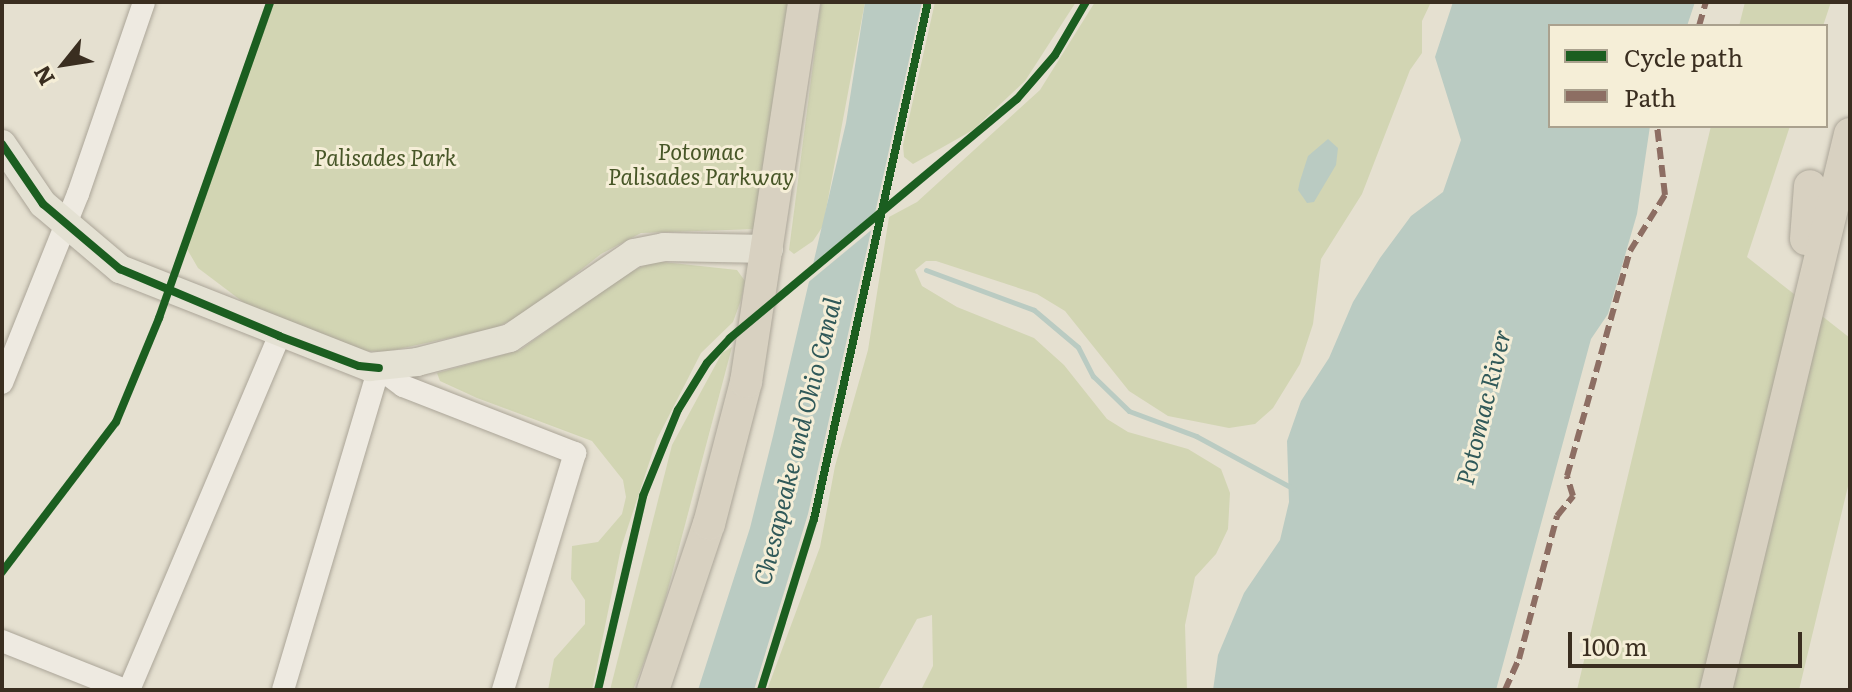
<!DOCTYPE html>
<style>
body{margin:0}
#map{position:relative;width:1852px;height:692px;overflow:hidden;background:#e5e0d0;font-family:Literata,serif}
div>[style]{position:absolute}
.green>*{inset:0;background:#d2d5b3}
.water>*{inset:0;background:#bacbc2}
.pier>*{inset:0;background:#e5e0d0}
.stream>*{height:5px;margin:-2.5px;padding:0 2.5px;transform-origin:2.5px;border-radius:2.5px;background:#bacbc2}
.roads{filter:drop-shadow(0 0 2px #aba598) drop-shadow(0 0 2px #aba598)}
.minor>*{height:22px;margin:-11px;padding:0 11px;transform-origin:11px;border-radius:11px;background:#eeeae1}
.major>*{height:28px;margin:-14px;padding:0 14px;transform-origin:14px;border-radius:14px;background:#e4e1d3}
.highway>*{height:32px;margin:-16px;padding:0 16px;transform-origin:16px;border-radius:16px;background:#d8d1c1}
.quiet>*{height:6px;margin-top:-3px;transform-origin:0;background:repeating-linear-gradient(90deg,#8d6e63 0 12px,transparent 0 18px)}
.cycleway>*{height:8px;margin:-4px;padding:0 4px;transform-origin:4px;border-radius:4px;background:#1b5e20}
span{translate:-50% -50%;white-space:nowrap;text-align:center;line-height:1.15;-webkit-text-stroke:6px #f5eed7;paint-order:stroke}
.park-label{font-size:22px;color:#475627;font-style:italic}
.water-label{font-size:24px;color:#305959;font-style:italic}
.frame{position:absolute;inset:0;border:4px solid #3a2e20;pointer-events:none}
.legend{position:absolute;left:1548px;top:24px;width:280px;height:104px;box-sizing:border-box;background:#f5eed7;border:2px solid #aaa18e;margin:0;padding:10px 14px;list-style:none;font-size:24px;color:#3a2e20}
.legend li{display:flex;align-items:center;gap:16px;height:40px}
.legend b{width:40px;border:2px solid #aaa18e}
.north{position:absolute;left:24px;top:24px;width:80px;height:80px;-webkit-text-stroke:6px #f5eed7;paint-order:stroke;rotate:240deg;font-size:22px;font-weight:700;line-height:32px;text-align:center;color:#3a2e20}
.north::after{content:'';display:block;margin:auto;width:28px;height:36px;background:#3a2e20;clip-path:polygon(50% 0,100% 100%,50% 72%,0 100%)}
.scale{position:absolute;left:1568px;top:632px;width:234px;height:36px;box-sizing:border-box;border:4px solid #3a2e20;border-top:0;padding-left:10px;font-size:24px;line-height:28px;white-space:nowrap;color:#3a2e20;-webkit-text-stroke:6px #f5eed7;paint-order:stroke}
</style>
<div id="map">
<div class="green">
<div style="clip-path:polygon(274px 2px,791px 2px,755px 229px,641px 233px,601px 254px,528px 312px,495px 328px,385px 352px,353px 350px,255px 311px,198px 268px,187px 249px)"></div>
<div style="clip-path:polygon(821px 2px,865px 2px,823px 226px,813px 241px,794px 254px,789px 250px)"></div>
<div style="clip-path:polygon(935px 2px,1076px 2px,1025px 81px,973px 130px,913px 164px,904px 157px,903px 145px)"></div>
<div style="clip-path:polygon(1095px 2px,1431px 2px,1422px 21px,1422px 53px,1410px 70px,1362px 194px,1321px 259px,1313px 324px,1300px 364px,1273px 408px,1255px 424px,1229px 428px,1168px 416px,1129px 391px,1065px 311px,1037px 294px,936px 261px,926px 261px,915px 270px,922px 286px,957px 307px,1034px 338px,1064px 365px,1107px 419px,1128px 432px,1188px 449px,1221px 469px,1230px 493px,1228px 529px,1216px 554px,1195px 577px,1185px 625px,1187px 690px,921px 690px,933px 666px,932px 615px,917px 619px,878px 690px,767px 690px,820px 547px,835px 466px,868px 350px,889px 217px,917px 202px,1040px 90px)"></div>
<div style="clip-path:polygon(1745px 2px,1831px 2px,1823px 26px,1739px 26px)"></div>
<div style="clip-path:polygon(1711px 126px,1790px 126px,1747px 257px,1850px 338px,1850px 478px,1799px 690px,1577px 690px)"></div>
<div style="clip-path:polygon(654px 261px,737px 270px,745px 281px,741px 300px,733px 322px,701px 353px,657px 439px,621px 548px,592px 690px,548px 690px,554px 659px,585px 624px,585px 600px,571px 579px,572px 546px,598px 542px,622px 514px,626px 497px,623px 480px,592px 441px,477px 398px,440px 381px,437px 373px,520px 350px,628px 273px)"></div>
<div style="clip-path:polygon(732px 347px,658px 627px,633px 690px,610px 690px,672px 445px,722px 353px)"></div>
</div>
<div class="water">
<div style="clip-path:polygon(865px 2px,922px 2px,808px 514px,754px 690px,698px 690px,750px 528px,773px 436px,846px 123px)"></div>
<div style="clip-path:polygon(1453px 2px,1695px 2px,1687px 26px,1550px 26px,1550px 126px,1650px 126px,1637px 214px,1608px 314px,1591px 339px,1496px 690px,1213px 690px,1218px 655px,1244px 593px,1280px 540px,1289px 502px,1287px 441px,1301px 401px,1329px 358px,1353px 302px,1380px 258px,1411px 216px,1443px 192px,1461px 140px,1435px 57px)"></div>
<div style="clip-path:polygon(1328px 139px,1338px 148px,1336px 165px,1314px 202px,1307px 203px,1298px 190px,1300px 181px,1308px 156px)"></div>
</div>
<div class="pier">
<div style="clip-path:polygon(880px 208px,875px 227px,805px 285px,810px 266px)"></div>
</div>
<div class="stream">
<div style="left:926px;top:270px;width:115px;rotate:20.3deg"></div>
<div style="left:1034px;top:310px;width:57px;rotate:40.1deg"></div>
<div style="left:1078px;top:347px;width:33px;rotate:63deg"></div>
<div style="left:1093px;top:376px;width:50px;rotate:44.2deg"></div>
<div style="left:1129px;top:411px;width:72px;rotate:20.5deg"></div>
<div style="left:1196px;top:436px;width:111px;rotate:28.4deg"></div>
</div>
<div class="roads">
<div class="minor">
<div style="left:2px;top:383px;width:204px;rotate:-68.1deg"></div>
<div style="left:78px;top:194px;width:203px;rotate:-71deg"></div>
<div style="left:2px;top:641px;width:132px;rotate:21.7deg"></div>
<div style="left:129px;top:690px;width:384px;rotate:-67deg"></div>
<div style="left:283px;top:690px;width:336px;rotate:-73.4deg"></div>
<div style="left:379px;top:368px;width:30px;rotate:37deg"></div>
<div style="left:403px;top:386px;width:185px;rotate:21.3deg"></div>
<div style="left:575px;top:453px;width:248px;rotate:106.9deg"></div>
</div>
<div class="major">
<div style="left:2px;top:144px;width:73px;rotate:55.7deg"></div>
<div style="left:43px;top:204px;width:101px;rotate:40.2deg"></div>
<div style="left:120px;top:269px;width:268px;rotate:21.5deg"></div>
<div style="left:369px;top:367px;width:48px;rotate:-5.9deg"></div>
<div style="left:417px;top:362px;width:96px;rotate:-14.5deg"></div>
<div style="left:510px;top:338px;width:150px;rotate:-34.4deg"></div>
<div style="left:634px;top:253px;width:31px;rotate:-11deg"></div>
<div style="left:664px;top:247px;width:105px;rotate:1.1deg"></div>
</div>
<div class="highway">
<div style="left:1806px;top:239px;width:53px;rotate:-85.7deg"></div>
<div style="left:653px;top:690px;width:175px;rotate:-71.4deg"></div>
<div style="left:709px;top:524px;width:147px;rotate:-75.4deg"></div>
<div style="left:746px;top:382px;width:384px;rotate:-81.3deg"></div>
<div style="left:1716px;top:690px;width:572px;rotate:-76.45deg"></div>
</div>
</div>
<div class="quiet">
<div style="left:1699px;top:26px;width:25px;rotate:-74deg"></div>
<div style="left:1505px;top:690px;width:34px;rotate:-66deg"></div>
<div style="left:1519px;top:659px;width:148px;rotate:-75.1deg"></div>
<div style="left:1557px;top:516px;width:26px;rotate:-51deg"></div>
<div style="left:1573px;top:496px;width:21px;rotate:-107deg"></div>
<div style="left:1567px;top:476px;width:234px;rotate:-74.4deg"></div>
<div style="left:1630px;top:251px;width:66px;rotate:-58deg"></div>
<div style="left:1665px;top:195px;width:69px;rotate:-96.6deg"></div>
</div>
<div class="cycleway">
<div style="left:2px;top:144px;width:73px;rotate:55.7deg"></div>
<div style="left:43px;top:204px;width:101px;rotate:40.2deg"></div>
<div style="left:120px;top:269px;width:173px;rotate:22.8deg"></div>
<div style="left:279px;top:336px;width:85px;rotate:20.6deg"></div>
<div style="left:359px;top:366px;width:20px;rotate:6deg"></div>
<div style="left:2px;top:572px;width:188px;rotate:-52.8deg"></div>
<div style="left:116px;top:422px;width:113px;rotate:-67.5deg"></div>
<div style="left:159px;top:318px;width:335px;rotate:-70.6deg"></div>
<div style="left:598px;top:690px;width:199px;rotate:-76.9deg"></div>
<div style="left:643px;top:496px;width:93px;rotate:-67.9deg"></div>
<div style="left:678px;top:410px;width:55px;rotate:-58.3deg"></div>
<div style="left:707px;top:363px;width:34px;rotate:-47deg"></div>
<div style="left:730px;top:338px;width:373px;rotate:-39.8deg"></div>
<div style="left:1017px;top:99px;width:58px;rotate:-49.2deg"></div>
<div style="left:1055px;top:55px;width:61px;rotate:-59.7deg"></div>
<div style="left:761px;top:690px;width:179px;rotate:-72.8deg"></div>
<div style="left:814px;top:519px;width:529px;rotate:-77.57deg"></div>
</div>
<div class="park-label">
<span style="left:701px;top:163px">Potomac<br>Palisades Parkway</span>
<span style="left:385px;top:157px">Palisades Park</span>
</div>
<div class="water-label">
<span style="left:1482px;top:407px;rotate:-76deg">Potomac River</span>
<span style="left:796px;top:441px;rotate:-76deg">Chesapeake and Ohio Canal</span>
</div>
<div class="frame"></div>
<ul class="legend">
<li><b style="height:10px;background:#1b5e20"></b>Cycle path</li>
<li><b style="height:10px;background:#8d6e63"></b>Path</li>
</ul>
<div class="north">N</div>
<div class="scale">100 m</div>
</div>
